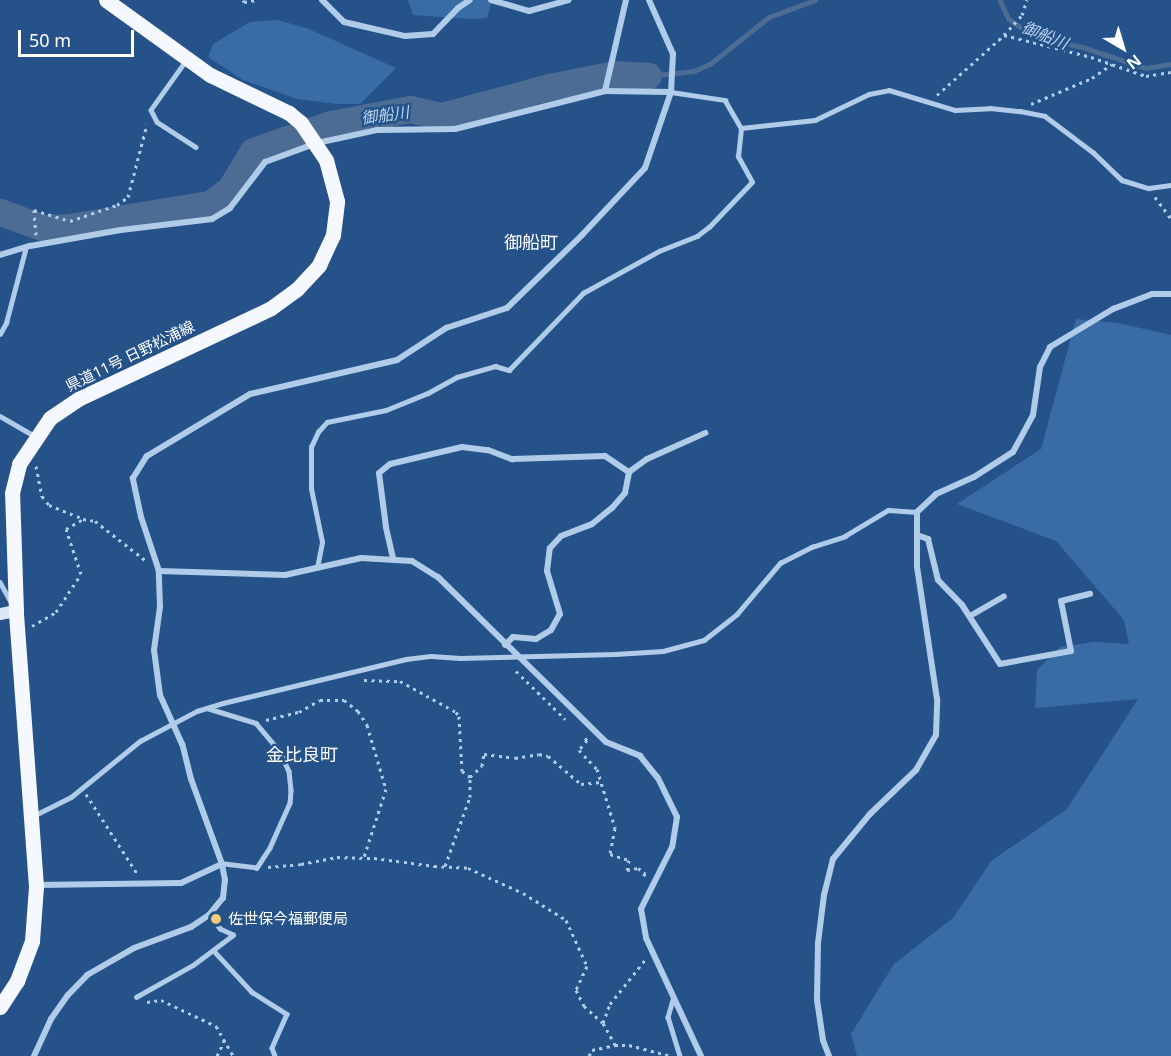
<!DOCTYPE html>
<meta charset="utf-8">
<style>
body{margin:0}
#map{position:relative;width:1171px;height:1056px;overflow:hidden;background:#255289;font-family:"Noto Sans","Noto Sans JP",sans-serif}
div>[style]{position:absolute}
.green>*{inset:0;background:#396ca5}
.stream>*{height:4.5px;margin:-2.25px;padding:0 2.25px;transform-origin:2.25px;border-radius:2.25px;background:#4d6c93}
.river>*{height:27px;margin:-13.5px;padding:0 13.5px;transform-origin:13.5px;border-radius:13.5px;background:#4d6c93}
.path>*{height:3px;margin-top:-1.5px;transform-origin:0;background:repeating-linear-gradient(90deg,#b1cce9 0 3px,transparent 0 7.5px)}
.lane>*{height:4.5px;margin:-2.25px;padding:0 2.25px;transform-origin:2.25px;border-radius:2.25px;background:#b1cce9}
.street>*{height:6px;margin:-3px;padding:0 3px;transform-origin:3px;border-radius:3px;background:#b1cce9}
.secondary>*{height:12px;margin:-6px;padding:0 6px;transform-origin:6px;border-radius:6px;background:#dce8f8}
.primary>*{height:15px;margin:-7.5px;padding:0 7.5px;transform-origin:7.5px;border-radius:7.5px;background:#f5f8fe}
.dots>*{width:16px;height:16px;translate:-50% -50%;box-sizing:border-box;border:3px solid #255289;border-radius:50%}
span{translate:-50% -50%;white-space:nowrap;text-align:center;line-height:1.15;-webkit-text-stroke:4.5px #255289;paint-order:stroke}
.street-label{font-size:15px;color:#fff}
.poi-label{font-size:15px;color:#fff}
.left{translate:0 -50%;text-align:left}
.water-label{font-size:16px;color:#bdd6f1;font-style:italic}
.quarter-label{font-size:18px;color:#fff}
.north{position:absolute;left:1093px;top:18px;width:60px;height:60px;-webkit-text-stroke:4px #255289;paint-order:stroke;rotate:142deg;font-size:16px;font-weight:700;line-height:24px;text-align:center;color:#fff}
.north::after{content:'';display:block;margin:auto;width:21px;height:27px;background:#fff;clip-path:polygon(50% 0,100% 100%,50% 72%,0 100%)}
.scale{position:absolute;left:18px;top:30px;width:116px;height:27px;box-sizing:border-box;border:3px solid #fff;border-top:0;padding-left:8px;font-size:18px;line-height:21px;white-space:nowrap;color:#fff;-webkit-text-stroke:4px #255289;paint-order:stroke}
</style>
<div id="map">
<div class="green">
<div style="clip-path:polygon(408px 0,492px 0,487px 18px,469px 19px,413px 15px)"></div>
<div style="clip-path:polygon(278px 20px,309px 29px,396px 68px,360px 104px,336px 104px,297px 99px,243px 80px,208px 57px,213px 44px,250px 22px)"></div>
<div style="clip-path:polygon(1076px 319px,1118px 323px,1171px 335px,1171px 1056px,857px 1056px,851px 1034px,894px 964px,953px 918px,991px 861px,1067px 809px,1138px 699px,1035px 708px,1037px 670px,1060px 647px,1094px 642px,1129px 644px,1124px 620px,1056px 541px,957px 504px,1041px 449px)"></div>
</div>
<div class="stream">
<div style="left:1000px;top:0;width:21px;rotate:65deg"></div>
<div style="left:1009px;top:19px;width:19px;rotate:35deg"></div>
<div style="left:1025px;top:30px;width:36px;rotate:19deg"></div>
<div style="left:1059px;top:42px;width:24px;rotate:12deg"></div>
<div style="left:1082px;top:47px;width:67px;rotate:18.2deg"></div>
<div style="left:1146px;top:68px;width:25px;rotate:-9deg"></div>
<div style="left:648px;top:76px;width:46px;rotate:-6.2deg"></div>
<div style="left:694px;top:71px;width:17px;rotate:-24deg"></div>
<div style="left:710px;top:64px;width:75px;rotate:-38.5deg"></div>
<div style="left:769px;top:17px;width:49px;rotate:-20.3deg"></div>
</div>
<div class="river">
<div style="left:0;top:212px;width:47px;rotate:20deg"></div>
<div style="left:44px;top:228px;width:25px;rotate:-2deg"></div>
<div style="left:69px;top:227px;width:143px;rotate:-9.3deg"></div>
<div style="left:210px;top:204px;width:25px;rotate:-37deg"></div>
<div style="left:230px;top:189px;width:44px;rotate:-58.8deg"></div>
<div style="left:253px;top:151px;width:83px;rotate:-19.1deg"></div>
<div style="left:331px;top:124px;width:80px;rotate:-10.8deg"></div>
<div style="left:410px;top:109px;width:32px;rotate:13deg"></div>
<div style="left:441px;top:116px;width:112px;rotate:-15deg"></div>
<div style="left:549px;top:87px;width:67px;rotate:-11.1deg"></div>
<div style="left:615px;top:74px;width:33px;rotate:3deg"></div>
</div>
<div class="path">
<div style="left:243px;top:0;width:2px;rotate:63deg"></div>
<div style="left:244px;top:2px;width:14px;rotate:-8deg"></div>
<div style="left:1004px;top:35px;width:90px;rotate:14.2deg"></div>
<div style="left:1091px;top:57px;width:58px;rotate:19.1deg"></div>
<div style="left:1146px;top:76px;width:25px;rotate:-9deg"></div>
<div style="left:937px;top:95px;width:90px;rotate:-41.8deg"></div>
<div style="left:1004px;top:35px;width:27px;rotate:-48deg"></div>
<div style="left:1022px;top:15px;width:16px;rotate:-72deg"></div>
<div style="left:1031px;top:104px;width:66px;rotate:-23.1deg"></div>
<div style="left:1092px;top:78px;width:24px;rotate:-35deg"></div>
<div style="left:1155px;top:197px;width:26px;rotate:53deg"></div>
<div style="left:36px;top:235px;width:25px;rotate:-95deg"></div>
<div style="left:34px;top:210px;width:38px;rotate:17deg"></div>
<div style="left:70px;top:221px;width:50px;rotate:-18.8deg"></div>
<div style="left:117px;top:205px;width:14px;rotate:-36deg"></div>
<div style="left:128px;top:197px;width:75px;rotate:-75.4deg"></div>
<div style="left:36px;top:466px;width:31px;rotate:79deg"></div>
<div style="left:42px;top:496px;width:11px;rotate:52deg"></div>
<div style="left:49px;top:505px;width:37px;rotate:22deg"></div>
<div style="left:32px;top:626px;width:28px;rotate:-30deg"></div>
<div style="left:56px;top:612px;width:45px;rotate:-56.7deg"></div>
<div style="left:81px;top:574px;width:47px;rotate:-108.4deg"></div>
<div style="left:66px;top:529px;width:20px;rotate:-30deg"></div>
<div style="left:83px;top:519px;width:12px;rotate:9deg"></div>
<div style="left:95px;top:521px;width:63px;rotate:38deg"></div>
<div style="left:516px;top:671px;width:69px;rotate:44.4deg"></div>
<div style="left:364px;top:680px;width:36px;rotate:2deg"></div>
<div style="left:400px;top:681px;width:64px;rotate:29deg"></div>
<div style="left:456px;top:712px;width:5px;rotate:53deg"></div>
<div style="left:459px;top:716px;width:55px;rotate:86.9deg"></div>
<div style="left:462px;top:771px;width:10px;rotate:37deg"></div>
<div style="left:266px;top:720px;width:34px;rotate:-14deg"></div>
<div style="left:299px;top:712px;width:24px;rotate:-30deg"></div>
<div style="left:320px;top:700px;width:24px"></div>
<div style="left:344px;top:700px;width:18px;rotate:38deg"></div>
<div style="left:358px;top:711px;width:17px;rotate:57deg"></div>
<div style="left:367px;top:725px;width:67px;rotate:73.5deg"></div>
<div style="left:386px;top:789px;width:71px;rotate:107.9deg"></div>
<div style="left:585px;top:738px;width:3px;rotate:45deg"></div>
<div style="left:587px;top:740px;width:13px;rotate:129deg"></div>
<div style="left:579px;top:750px;width:26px;rotate:47deg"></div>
<div style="left:597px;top:769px;width:62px;rotate:73deg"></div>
<div style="left:615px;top:828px;width:26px;rotate:101deg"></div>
<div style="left:610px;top:854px;width:20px;rotate:18deg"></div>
<div style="left:629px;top:860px;width:10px;rotate:101deg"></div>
<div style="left:627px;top:870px;width:11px;rotate:-10deg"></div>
<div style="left:638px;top:868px;width:9px;rotate:36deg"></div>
<div style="left:645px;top:873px;width:5px;rotate:112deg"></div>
<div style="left:86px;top:794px;width:96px;rotate:57.3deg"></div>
<div style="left:445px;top:866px;width:73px;rotate:-70.1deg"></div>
<div style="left:470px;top:797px;width:20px;rotate:-90deg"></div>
<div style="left:470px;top:777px;width:16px;rotate:-43deg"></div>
<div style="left:482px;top:766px;width:12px;rotate:-81deg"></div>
<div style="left:484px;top:754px;width:31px;rotate:7deg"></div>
<div style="left:515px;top:758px;width:24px;rotate:-9deg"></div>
<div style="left:539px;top:754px;width:9px;rotate:13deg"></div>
<div style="left:548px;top:756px;width:43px;rotate:40.3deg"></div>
<div style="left:581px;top:784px;width:20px;rotate:-6deg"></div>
<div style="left:268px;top:867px;width:33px;rotate:-5deg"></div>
<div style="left:301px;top:864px;width:37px;rotate:-11deg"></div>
<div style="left:337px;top:857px;width:37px;rotate:2deg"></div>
<div style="left:374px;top:858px;width:61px;rotate:7.6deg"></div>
<div style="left:434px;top:866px;width:34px;rotate:3deg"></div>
<div style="left:468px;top:868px;width:60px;rotate:24.4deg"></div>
<div style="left:523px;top:893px;width:51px;rotate:32.1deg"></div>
<div style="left:566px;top:920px;width:51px;rotate:65.5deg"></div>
<div style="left:587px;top:966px;width:26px;rotate:115deg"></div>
<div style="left:576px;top:990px;width:18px;rotate:63deg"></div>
<div style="left:584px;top:1006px;width:25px;rotate:42deg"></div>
<div style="left:603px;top:1023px;width:25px;rotate:61deg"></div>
<div style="left:147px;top:1002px;width:14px;rotate:-8deg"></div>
<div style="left:161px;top:1000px;width:61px;rotate:25.3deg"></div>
<div style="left:216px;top:1026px;width:34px;rotate:60deg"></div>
<div style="left:603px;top:1023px;width:20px;rotate:-70deg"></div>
<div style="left:610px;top:1004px;width:56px;rotate:-51.5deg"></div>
<div style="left:217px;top:1056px;width:17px;rotate:-65deg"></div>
<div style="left:589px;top:1056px;width:7px;rotate:-63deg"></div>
<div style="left:592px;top:1050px;width:24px;rotate:-12deg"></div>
<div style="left:615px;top:1045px;width:14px"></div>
<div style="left:629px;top:1045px;width:43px;rotate:14.7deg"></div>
</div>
<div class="lane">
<div style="left:186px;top:61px;width:60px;rotate:125.5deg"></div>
<div style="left:151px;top:110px;width:13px;rotate:63deg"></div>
<div style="left:157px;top:122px;width:46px;rotate:32.7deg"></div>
<div style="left:671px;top:92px;width:55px;rotate:8.4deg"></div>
<div style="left:725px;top:100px;width:32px;rotate:60deg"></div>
<div style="left:741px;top:128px;width:74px;rotate:-6.2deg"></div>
<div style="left:815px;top:120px;width:60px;rotate:-25.7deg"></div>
<div style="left:869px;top:94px;width:20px;rotate:-11deg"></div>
<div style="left:889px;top:90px;width:69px;rotate:16.9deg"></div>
<div style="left:955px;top:110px;width:35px;rotate:-3deg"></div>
<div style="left:990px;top:108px;width:30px;rotate:6deg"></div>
<div style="left:1020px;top:111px;width:25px;rotate:11deg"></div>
<div style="left:1045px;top:116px;width:61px;rotate:37.1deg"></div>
<div style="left:1094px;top:153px;width:39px;rotate:44deg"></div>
<div style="left:1122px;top:180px;width:28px;rotate:17deg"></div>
<div style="left:1149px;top:188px;width:22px;rotate:-8deg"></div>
<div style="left:0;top:334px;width:13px;rotate:-61deg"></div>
<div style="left:6px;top:323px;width:79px;rotate:-75.3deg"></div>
<div style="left:0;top:416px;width:39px;rotate:30deg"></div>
<div style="left:317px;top:568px;width:26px;rotate:-79deg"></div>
<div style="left:322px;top:542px;width:54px;rotate:-101.7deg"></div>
<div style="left:311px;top:489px;width:42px;rotate:-90deg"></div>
<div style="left:311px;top:447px;width:17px;rotate:-65deg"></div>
<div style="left:318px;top:432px;width:13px;rotate:-48deg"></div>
<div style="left:327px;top:422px;width:60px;rotate:-11.5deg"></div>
<div style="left:386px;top:410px;width:45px;rotate:-22deg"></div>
<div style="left:428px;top:393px;width:33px;rotate:-29deg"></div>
<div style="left:457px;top:377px;width:40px;rotate:-16deg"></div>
<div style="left:495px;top:366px;width:15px;rotate:16deg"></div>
<div style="left:509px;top:370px;width:107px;rotate:-46.1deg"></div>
<div style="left:583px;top:293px;width:87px;rotate:-28.9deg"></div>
<div style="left:659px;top:251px;width:41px;rotate:-21.5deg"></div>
<div style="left:697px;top:236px;width:15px;rotate:-37deg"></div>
<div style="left:709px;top:227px;width:62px;rotate:-46.3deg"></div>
<div style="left:752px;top:182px;width:29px;rotate:-119deg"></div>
<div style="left:738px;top:157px;width:29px;rotate:-84deg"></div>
<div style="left:0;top:582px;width:21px;rotate:61deg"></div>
<div style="left:207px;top:708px;width:51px;rotate:17deg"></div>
<div style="left:256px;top:723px;width:38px;rotate:50deg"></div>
<div style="left:280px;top:752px;width:21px;rotate:65deg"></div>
<div style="left:289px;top:771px;width:19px;rotate:84deg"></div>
<div style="left:291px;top:790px;width:13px;rotate:94deg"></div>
<div style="left:290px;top:803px;width:49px;rotate:114deg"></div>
<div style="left:270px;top:848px;width:24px;rotate:123deg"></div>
<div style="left:257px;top:868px;width:35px;rotate:-173deg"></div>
<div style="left:33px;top:816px;width:42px;rotate:-26.6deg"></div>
<div style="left:71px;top:797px;width:89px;rotate:-39.1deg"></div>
<div style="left:140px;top:741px;width:64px;rotate:-27.8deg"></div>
<div style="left:197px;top:711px;width:27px;rotate:-17deg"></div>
<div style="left:223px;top:703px;width:188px;rotate:-13.5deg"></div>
<div style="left:406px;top:659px;width:25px;rotate:-7deg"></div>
<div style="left:431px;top:656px;width:29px;rotate:4deg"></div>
<div style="left:460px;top:658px;width:155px;rotate:-1.5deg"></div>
<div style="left:615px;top:654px;width:48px;rotate:-3.6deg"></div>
<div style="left:663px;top:651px;width:42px;rotate:-15deg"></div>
<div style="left:704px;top:640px;width:42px;rotate:-38.2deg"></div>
<div style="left:737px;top:614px;width:67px;rotate:-49.9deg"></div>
<div style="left:780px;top:563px;width:36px;rotate:-27deg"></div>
<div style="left:812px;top:547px;width:35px;rotate:-18deg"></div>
<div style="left:845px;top:536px;width:50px;rotate:-31.2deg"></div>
<div style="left:888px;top:510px;width:29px;rotate:4deg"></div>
<div style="left:214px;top:951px;width:56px;rotate:47.2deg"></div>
<div style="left:252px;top:992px;width:41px;rotate:32.2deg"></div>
<div style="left:287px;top:1014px;width:37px;rotate:114deg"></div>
<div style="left:272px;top:1048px;width:9px;rotate:69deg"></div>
<div style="left:136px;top:997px;width:65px;rotate:-29.3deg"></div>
<div style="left:193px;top:965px;width:50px;rotate:-36.9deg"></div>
<div style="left:233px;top:935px;width:14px;rotate:-155deg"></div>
<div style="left:220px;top:929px;width:18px;rotate:-128deg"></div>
<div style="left:673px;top:1000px;width:18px;rotate:106deg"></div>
<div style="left:668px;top:1017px;width:41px;rotate:72.9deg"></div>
</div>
<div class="street">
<div style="left:322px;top:0;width:31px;rotate:45deg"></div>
<div style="left:344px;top:22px;width:63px;rotate:12.9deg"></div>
<div style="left:405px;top:36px;width:28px;rotate:-4deg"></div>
<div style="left:433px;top:34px;width:36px;rotate:-46deg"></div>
<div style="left:458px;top:8px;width:14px;rotate:-34deg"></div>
<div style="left:491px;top:0;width:40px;rotate:16deg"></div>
<div style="left:529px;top:11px;width:41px;rotate:-15.4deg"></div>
<div style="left:605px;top:91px;width:93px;rotate:-77deg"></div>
<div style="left:0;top:255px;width:31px;rotate:-17deg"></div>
<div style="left:30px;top:246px;width:92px;rotate:-10deg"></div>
<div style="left:121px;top:230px;width:92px;rotate:-6.9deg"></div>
<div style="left:212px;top:219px;width:21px;rotate:-31deg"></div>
<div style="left:230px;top:208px;width:58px;rotate:-52.7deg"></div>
<div style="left:265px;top:162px;width:55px;rotate:-20.1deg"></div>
<div style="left:317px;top:143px;width:61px;rotate:-12.2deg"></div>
<div style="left:377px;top:130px;width:78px;rotate:-0.7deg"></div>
<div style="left:455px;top:129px;width:155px;rotate:-14.2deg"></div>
<div style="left:605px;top:91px;width:66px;rotate:0.9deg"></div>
<div style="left:917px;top:535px;width:12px;rotate:20deg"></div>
<div style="left:928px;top:539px;width:42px;rotate:76.3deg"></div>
<div style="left:938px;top:580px;width:35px;rotate:46deg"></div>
<div style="left:962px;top:605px;width:70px;rotate:57.2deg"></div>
<div style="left:1000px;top:664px;width:72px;rotate:-10.4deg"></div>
<div style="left:1071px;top:651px;width:51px;rotate:-101.3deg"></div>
<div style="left:1061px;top:601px;width:30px;rotate:-14deg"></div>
<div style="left:393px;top:558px;width:32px;rotate:-103deg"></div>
<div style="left:386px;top:527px;width:54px;rotate:-97.4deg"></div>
<div style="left:379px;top:473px;width:14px;rotate:-39deg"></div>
<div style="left:390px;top:464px;width:74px;rotate:-13.3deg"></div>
<div style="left:462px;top:447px;width:26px;rotate:7deg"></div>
<div style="left:488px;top:450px;width:26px;rotate:21deg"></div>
<div style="left:512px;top:459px;width:93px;rotate:-1.8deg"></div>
<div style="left:605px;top:456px;width:29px;rotate:34deg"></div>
<div style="left:629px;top:472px;width:22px;rotate:-36deg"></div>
<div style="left:647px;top:459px;width:64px;rotate:-24.1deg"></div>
<div style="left:159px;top:571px;width:126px;rotate:1.8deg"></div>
<div style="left:285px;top:575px;width:78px;rotate:-12.6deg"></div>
<div style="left:361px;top:558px;width:51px;rotate:3.4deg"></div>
<div style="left:412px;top:561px;width:31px;rotate:32deg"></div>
<div style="left:438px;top:577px;width:235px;rotate:44.5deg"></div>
<div style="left:606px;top:742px;width:37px;rotate:22deg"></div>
<div style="left:640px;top:756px;width:28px;rotate:51deg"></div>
<div style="left:658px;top:778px;width:43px;rotate:64deg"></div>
<div style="left:677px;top:817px;width:30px;rotate:99deg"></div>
<div style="left:672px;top:847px;width:69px;rotate:116.6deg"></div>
<div style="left:641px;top:909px;width:29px;rotate:80deg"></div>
<div style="left:646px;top:938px;width:130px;rotate:65deg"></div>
<div style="left:970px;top:616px;width:39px;rotate:-30deg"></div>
<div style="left:505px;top:645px;width:11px;rotate:-45deg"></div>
<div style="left:513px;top:637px;width:23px;rotate:5deg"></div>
<div style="left:536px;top:639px;width:17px;rotate:-31deg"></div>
<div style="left:551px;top:630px;width:18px;rotate:-61deg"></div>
<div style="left:560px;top:614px;width:45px;rotate:-106.8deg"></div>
<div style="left:547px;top:571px;width:23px;rotate:-83deg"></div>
<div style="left:550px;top:548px;width:16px;rotate:-47deg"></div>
<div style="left:561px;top:536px;width:33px;rotate:-21deg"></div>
<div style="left:592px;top:524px;width:26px;rotate:-39deg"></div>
<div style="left:612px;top:508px;width:20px;rotate:-49deg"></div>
<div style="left:625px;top:493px;width:21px;rotate:-79deg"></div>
<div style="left:37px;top:885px;width:144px;rotate:-0.8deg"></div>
<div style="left:181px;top:883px;width:45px;rotate:-24.9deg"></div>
<div style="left:34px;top:1056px;width:41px;rotate:-65.3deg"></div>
<div style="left:51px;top:1019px;width:29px;rotate:-55deg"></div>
<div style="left:68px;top:995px;width:28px;rotate:-46deg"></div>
<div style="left:87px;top:975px;width:54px;rotate:-29.9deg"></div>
<div style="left:134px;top:948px;width:61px;rotate:-20.2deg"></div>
<div style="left:191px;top:927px;width:22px;rotate:-34deg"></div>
<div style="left:209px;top:915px;width:22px;rotate:-51deg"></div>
<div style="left:223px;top:898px;width:18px;rotate:-84deg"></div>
<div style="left:225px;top:880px;width:16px;rotate:-101deg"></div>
<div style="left:222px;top:864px;width:90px;rotate:-110deg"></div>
<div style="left:191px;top:779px;width:36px;rotate:-104deg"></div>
<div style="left:182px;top:744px;width:54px;rotate:-114.2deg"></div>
<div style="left:160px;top:695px;width:45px;rotate:-97.6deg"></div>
<div style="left:154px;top:650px;width:43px;rotate:-82.1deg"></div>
<div style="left:160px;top:607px;width:36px;rotate:-92deg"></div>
<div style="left:159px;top:571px;width:57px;rotate:-108.4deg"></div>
<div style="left:141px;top:517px;width:40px;rotate:-102deg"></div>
<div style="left:133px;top:478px;width:26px;rotate:-58deg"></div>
<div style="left:147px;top:456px;width:120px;rotate:-31deg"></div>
<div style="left:250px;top:394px;width:151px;rotate:-13deg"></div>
<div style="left:397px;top:360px;width:59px;rotate:-33.1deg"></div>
<div style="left:446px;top:328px;width:64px;rotate:-18.2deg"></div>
<div style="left:507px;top:308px;width:105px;rotate:-44.2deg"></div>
<div style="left:582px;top:235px;width:92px;rotate:-46.8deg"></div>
<div style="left:645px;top:168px;width:80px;rotate:-71.1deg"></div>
<div style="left:671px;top:92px;width:38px;rotate:-87deg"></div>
<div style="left:673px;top:54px;width:59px;rotate:-114deg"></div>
<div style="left:829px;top:1056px;width:17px;rotate:-111deg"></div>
<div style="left:823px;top:1040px;width:40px;rotate:-98.5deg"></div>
<div style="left:817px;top:1000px;width:57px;rotate:-89deg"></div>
<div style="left:818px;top:943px;width:48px;rotate:-82.9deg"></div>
<div style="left:824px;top:895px;width:37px;rotate:-76deg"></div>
<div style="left:833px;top:859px;width:58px;rotate:-50.6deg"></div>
<div style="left:870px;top:814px;width:64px;rotate:-43.7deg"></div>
<div style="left:916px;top:770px;width:40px;rotate:-60.3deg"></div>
<div style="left:936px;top:735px;width:36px;rotate:-88deg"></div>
<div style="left:937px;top:699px;width:134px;rotate:-98.6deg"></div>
<div style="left:917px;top:567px;width:55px;rotate:-90deg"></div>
<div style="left:917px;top:512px;width:26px;rotate:-43deg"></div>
<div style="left:936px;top:494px;width:42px;rotate:-24.1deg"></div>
<div style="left:974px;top:477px;width:46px;rotate:-32.7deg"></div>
<div style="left:1013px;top:452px;width:42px;rotate:-61.6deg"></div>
<div style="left:1033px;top:415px;width:49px;rotate:-81.7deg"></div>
<div style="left:1040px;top:367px;width:22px;rotate:-63deg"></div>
<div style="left:1050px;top:347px;width:74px;rotate:-31.1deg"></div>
<div style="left:1113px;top:309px;width:42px;rotate:-21deg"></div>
<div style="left:1152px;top:294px;width:19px"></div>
</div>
<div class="secondary">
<div style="left:0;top:614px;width:16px;rotate:-11deg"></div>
</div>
<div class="primary">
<div style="left:0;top:1007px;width:31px;rotate:-57deg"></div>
<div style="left:17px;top:981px;width:43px;rotate:-69.4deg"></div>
<div style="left:32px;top:941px;width:55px;rotate:-85.8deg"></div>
<div style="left:36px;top:886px;width:276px;rotate:-94.2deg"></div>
<div style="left:16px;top:611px;width:118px;rotate:-91.9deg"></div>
<div style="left:12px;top:493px;width:30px;rotate:-76deg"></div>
<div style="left:19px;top:464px;width:55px;rotate:-56deg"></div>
<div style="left:50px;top:418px;width:34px;rotate:-34deg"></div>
<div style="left:78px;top:399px;width:213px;rotate:-25.2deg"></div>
<div style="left:271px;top:308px;width:32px;rotate:-36deg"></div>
<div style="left:297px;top:289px;width:33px;rotate:-47deg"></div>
<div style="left:319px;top:265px;width:33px;rotate:-65deg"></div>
<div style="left:333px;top:235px;width:34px;rotate:-83deg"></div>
<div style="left:337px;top:201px;width:42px;rotate:-105deg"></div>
<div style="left:326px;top:160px;width:45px;rotate:-124deg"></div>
<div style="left:301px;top:123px;width:16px;rotate:-140deg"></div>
<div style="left:289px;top:113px;width:88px;rotate:-154.3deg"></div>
<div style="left:210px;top:75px;width:128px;rotate:-144.2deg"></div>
</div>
<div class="dots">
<div style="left:216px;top:919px;background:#f3cd76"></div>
</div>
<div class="street-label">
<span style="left:130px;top:356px;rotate:-26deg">県道11号 日野松浦線</span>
</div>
<div class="poi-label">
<span class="left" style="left:228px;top:919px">佐世保今福郵便局</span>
</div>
<div class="water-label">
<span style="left:1045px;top:35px;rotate:22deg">御船川</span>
<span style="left:385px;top:115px;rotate:-8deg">御船川</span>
</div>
<div class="quarter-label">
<span style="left:531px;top:242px">御船町</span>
<span style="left:302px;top:754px">金比良町</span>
</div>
<div class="north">N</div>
<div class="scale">50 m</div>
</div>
